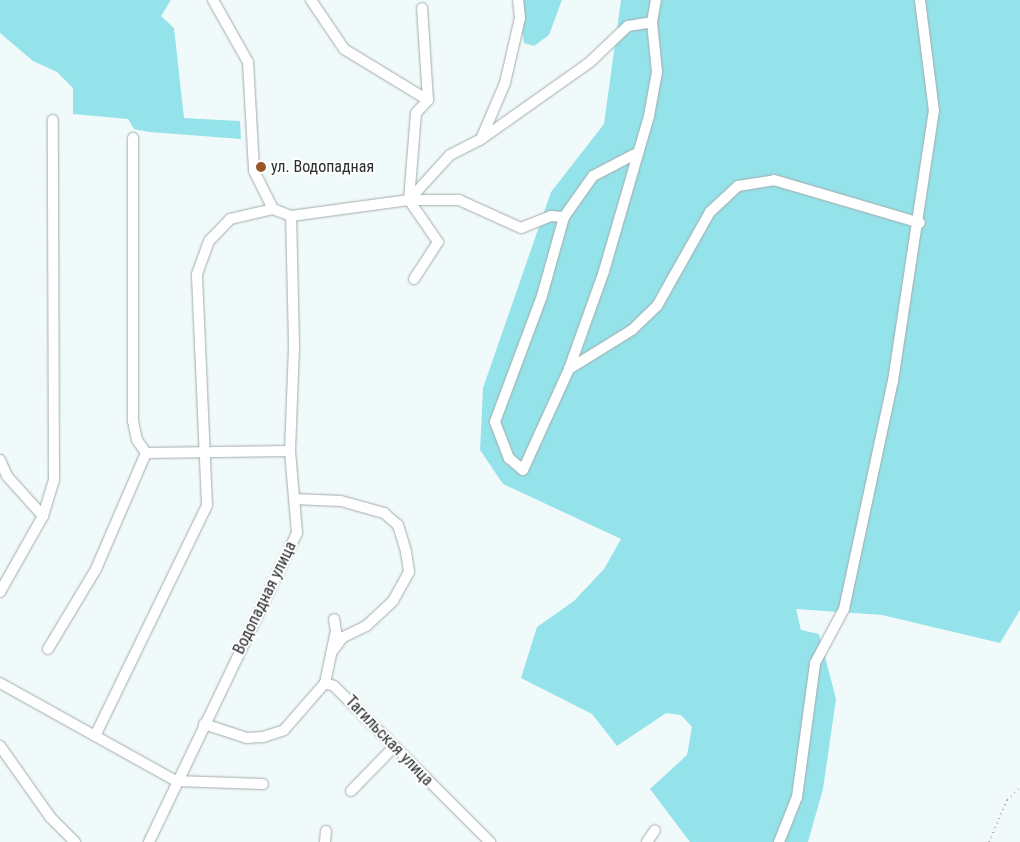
<!DOCTYPE html>
<meta charset="utf-8">
<style>
body{margin:0}
#map{position:relative;width:1020px;height:842px;overflow:hidden;background:#f1fafb;font-family:"Roboto Condensed",sans-serif}
div>[style]{position:absolute}
.green>*{inset:0;background:#95e3ea}
.path>*{height:2px;margin-top:-1px;transform-origin:0;background:repeating-linear-gradient(90deg,#a9b0b1 0 1px,transparent 0 5px)}
.roads{filter:drop-shadow(0 0 1px #a3abac) drop-shadow(0 0 1px #a3abac)}
.minor>*{height:10px;margin:-5px;padding:0 5px;transform-origin:5px;border-radius:5px;background:#fff}
.dots>*{width:14px;height:14px;translate:-50% -50%;box-sizing:border-box;border:2px solid #fff;border-radius:50%}
span{translate:-50% -50%;white-space:nowrap;text-align:center;line-height:1.15;-webkit-text-stroke:4px #fff;paint-order:stroke}
.poi-label{font-size:16px;color:#2c2f2f}
.left{translate:0 -50%;text-align:left}
.street-label{font-size:16px;color:#2c2f2f}
</style>
<div id="map">
<div class="green">
<div style="clip-path:polygon(0 0,171px 0,161px 16px,174px 28px,184px 118px,240px 121px,241px 139px,149px 132px,134px 129px,128px 119px,73px 114px,73px 88px,57px 72px,33px 61px,0 33px)"></div>
<div style="clip-path:polygon(517px 0,562px 0,549px 35px,534px 46px,524px 43px)"></div>
<div style="clip-path:polygon(621px 0,1020px 0,1020px 610px,1000px 643px,882px 615px,796px 609px,801px 630px,819px 634px,836px 699px,823px 789px,808px 842px,690px 842px,650px 789px,687px 755px,692px 727px,681px 715px,666px 713px,617px 746px,592px 714px,521px 678px,537px 627px,574px 601px,604px 569px,621px 539px,503px 484px,480px 450px,483px 388px,551px 192px,604px 124px)"></div>
</div>
<div class="path">
<div style="left:989px;top:842px;width:46px;rotate:-66.8deg"></div>
<div style="left:1007px;top:800px;width:18px;rotate:-43deg"></div>
</div>
<div class="roads">
<div class="minor">
<div style="left:213px;top:0;width:71px;rotate:60.6deg"></div>
<div style="left:248px;top:62px;width:109px;rotate:86.8deg"></div>
<div style="left:254px;top:171px;width:42px;rotate:63.4deg"></div>
<div style="left:273px;top:209px;width:19px;rotate:21deg"></div>
<div style="left:291px;top:216px;width:119px;rotate:-7.7deg"></div>
<div style="left:409px;top:200px;width:61px;rotate:-47.7deg"></div>
<div style="left:450px;top:155px;width:34px;rotate:-27deg"></div>
<div style="left:480px;top:140px;width:135px;rotate:-35.3deg"></div>
<div style="left:590px;top:62px;width:52px;rotate:-43.5deg"></div>
<div style="left:628px;top:26px;width:24px;rotate:-9deg"></div>
<div style="left:311px;top:0;width:59px;rotate:56deg"></div>
<div style="left:344px;top:49px;width:98px;rotate:31.3deg"></div>
<div style="left:133px;top:138px;width:283px;rotate:90deg"></div>
<div style="left:133px;top:421px;width:19px;rotate:78deg"></div>
<div style="left:137px;top:440px;width:16px;rotate:55deg"></div>
<div style="left:146px;top:453px;width:144px;rotate:-0.8deg"></div>
<div style="left:481px;top:139px;width:61px;rotate:-66.8deg"></div>
<div style="left:505px;top:83px;width:67px;rotate:-77deg"></div>
<div style="left:520px;top:18px;width:18px;rotate:-96deg"></div>
<div style="left:409px;top:200px;width:87px;rotate:-85.4deg"></div>
<div style="left:416px;top:113px;width:18px;rotate:-47deg"></div>
<div style="left:428px;top:100px;width:92px;rotate:-93.7deg"></div>
<div style="left:564px;top:217px;width:50px;rotate:-54.7deg"></div>
<div style="left:593px;top:176px;width:47px;rotate:-27.6deg"></div>
<div style="left:414px;top:279px;width:44px;rotate:-57deg"></div>
<div style="left:438px;top:242px;width:51px;rotate:-124.6deg"></div>
<div style="left:409px;top:200px;width:50px"></div>
<div style="left:459px;top:200px;width:68px;rotate:24.3deg"></div>
<div style="left:521px;top:228px;width:32px;rotate:-22deg"></div>
<div style="left:551px;top:216px;width:13px;rotate:4deg"></div>
<div style="left:564px;top:217px;width:82px;rotate:105.6deg"></div>
<div style="left:542px;top:296px;width:134px;rotate:110.5deg"></div>
<div style="left:495px;top:422px;width:39px;rotate:69deg"></div>
<div style="left:509px;top:458px;width:18px;rotate:41deg"></div>
<div style="left:523px;top:470px;width:111px;rotate:-65.5deg"></div>
<div style="left:569px;top:369px;width:104px;rotate:-70.3deg"></div>
<div style="left:604px;top:271px;width:161px;rotate:-73.8deg"></div>
<div style="left:649px;top:116px;width:45px;rotate:-79.7deg"></div>
<div style="left:657px;top:72px;width:50px;rotate:-95.7deg"></div>
<div style="left:652px;top:22px;width:22px;rotate:-80deg"></div>
<div style="left:569px;top:369px;width:74px;rotate:-31.8deg"></div>
<div style="left:632px;top:330px;width:35px;rotate:-44deg"></div>
<div style="left:657px;top:306px;width:108px;rotate:-60.6deg"></div>
<div style="left:710px;top:212px;width:38px;rotate:-43deg"></div>
<div style="left:738px;top:186px;width:36px;rotate:-9deg"></div>
<div style="left:774px;top:180px;width:152px;rotate:16.4deg"></div>
<div style="left:0;top:460px;width:17px;rotate:66deg"></div>
<div style="left:7px;top:476px;width:54px;rotate:48deg"></div>
<div style="left:294px;top:499px;width:47px;rotate:2.4deg"></div>
<div style="left:341px;top:501px;width:45px;rotate:15.6deg"></div>
<div style="left:384px;top:513px;width:18px;rotate:41deg"></div>
<div style="left:398px;top:525px;width:28px;rotate:73deg"></div>
<div style="left:406px;top:552px;width:20px;rotate:81deg"></div>
<div style="left:409px;top:572px;width:33px;rotate:119deg"></div>
<div style="left:393px;top:601px;width:37px;rotate:137deg"></div>
<div style="left:366px;top:626px;width:25px;rotate:154deg"></div>
<div style="left:343px;top:637px;width:20px;rotate:127deg"></div>
<div style="left:0;top:592px;width:87px;rotate:-60.5deg"></div>
<div style="left:43px;top:516px;width:38px;rotate:-73deg"></div>
<div style="left:54px;top:480px;width:360px;rotate:-90.2deg"></div>
<div style="left:48px;top:649px;width:93px;rotate:-59deg"></div>
<div style="left:96px;top:569px;width:126px;rotate:-66.7deg"></div>
<div style="left:0;top:683px;width:201px;rotate:29.1deg"></div>
<div style="left:176px;top:781px;width:87px;rotate:2deg"></div>
<div style="left:325px;top:683px;width:53px;rotate:-78.1deg"></div>
<div style="left:336px;top:631px;width:12px;rotate:-99deg"></div>
<div style="left:204px;top:724px;width:45px;rotate:18deg"></div>
<div style="left:247px;top:738px;width:16px;rotate:-4deg"></div>
<div style="left:263px;top:737px;width:22px;rotate:-18deg"></div>
<div style="left:284px;top:730px;width:62px;rotate:-48.9deg"></div>
<div style="left:325px;top:683px;width:9px;rotate:18deg"></div>
<div style="left:334px;top:686px;width:221px;rotate:45deg"></div>
<div style="left:95px;top:736px;width:257px;rotate:-64.1deg"></div>
<div style="left:207px;top:505px;width:231px;rotate:-92.5deg"></div>
<div style="left:197px;top:274px;width:35px;rotate:-70deg"></div>
<div style="left:209px;top:241px;width:30px;rotate:-46deg"></div>
<div style="left:230px;top:219px;width:44px;rotate:-13.1deg"></div>
<div style="left:0;top:746px;width:88px;rotate:54.7deg"></div>
<div style="left:51px;top:818px;width:34px;rotate:45deg"></div>
<div style="left:351px;top:791px;width:60px;rotate:-45.7deg"></div>
<div style="left:149px;top:842px;width:343px;rotate:-64.4deg"></div>
<div style="left:297px;top:533px;width:82px;rotate:-94.9deg"></div>
<div style="left:290px;top:451px;width:106px;rotate:-87.8deg"></div>
<div style="left:294px;top:345px;width:129px;rotate:-91.3deg"></div>
<div style="left:325px;top:842px;width:11px;rotate:-85deg"></div>
<div style="left:647px;top:842px;width:14px;rotate:-56deg"></div>
<div style="left:779px;top:842px;width:48px;rotate:-68.2deg"></div>
<div style="left:797px;top:797px;width:135px;rotate:-82.3deg"></div>
<div style="left:815px;top:663px;width:61px;rotate:-61.8deg"></div>
<div style="left:844px;top:609px;width:233px;rotate:-77.9deg"></div>
<div style="left:893px;top:381px;width:273px;rotate:-81.4deg"></div>
<div style="left:934px;top:111px;width:112px;rotate:-97.2deg"></div>
</div>
</div>
<div class="dots">
<div style="left:261px;top:167px;background:#995626"></div>
</div>
<div class="poi-label">
<span class="left" style="left:271px;top:167px">ул. Водопадная</span>
</div>
<div class="street-label">
<span style="left:265px;top:598px;rotate:-64deg">Водопадная улица</span>
<span style="left:389px;top:741px;rotate:46deg">Тагильская улица</span>
</div>
</div>
